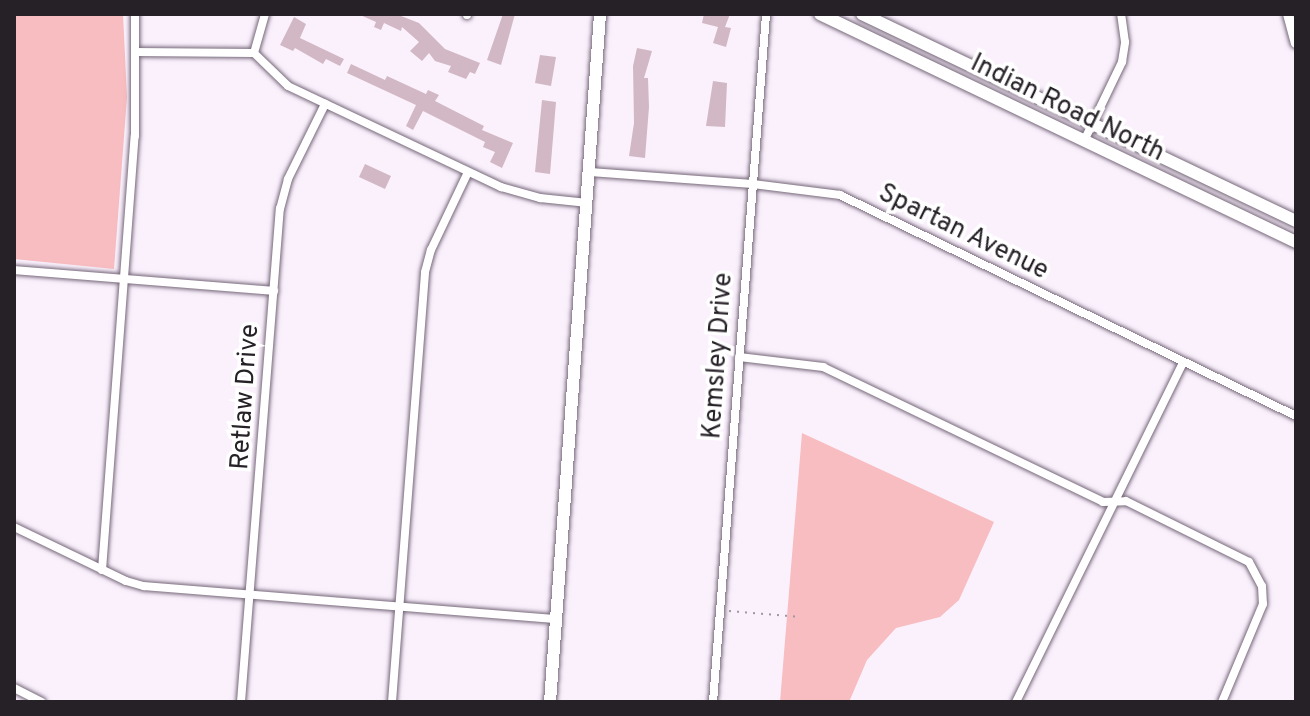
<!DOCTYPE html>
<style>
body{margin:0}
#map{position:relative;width:1310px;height:716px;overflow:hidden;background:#fbf1fd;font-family:Overpass,sans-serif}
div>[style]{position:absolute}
.green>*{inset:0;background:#f8bdc0}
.building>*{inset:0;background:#d1b8c4}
.path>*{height:2px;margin-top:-1px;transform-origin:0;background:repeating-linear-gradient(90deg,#9f97a1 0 2px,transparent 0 8px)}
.roads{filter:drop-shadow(0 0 2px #756779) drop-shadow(0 0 2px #756779)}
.minor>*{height:8px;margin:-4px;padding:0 4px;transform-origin:4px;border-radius:4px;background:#fff}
.tertiary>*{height:10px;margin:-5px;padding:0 5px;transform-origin:5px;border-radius:5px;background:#fff}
.secondary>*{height:12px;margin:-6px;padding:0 6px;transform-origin:6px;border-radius:6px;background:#fff}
span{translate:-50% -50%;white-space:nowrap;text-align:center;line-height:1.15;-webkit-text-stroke:7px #fff;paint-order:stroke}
.street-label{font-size:26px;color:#262027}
.frame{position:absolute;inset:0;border:16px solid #262027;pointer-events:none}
</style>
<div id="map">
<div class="green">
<div style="clip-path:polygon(14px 14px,123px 14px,127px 97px,114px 269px,14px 259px)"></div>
<div style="clip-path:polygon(802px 433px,994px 522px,959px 600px,940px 617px,896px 628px,867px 660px,849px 702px,780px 702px)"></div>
</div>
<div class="building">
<div style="clip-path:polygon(358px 14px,396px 14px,419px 23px,445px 49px,480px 63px,475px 74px,470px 72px,466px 79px,448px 72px,451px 66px,435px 61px,429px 53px,422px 61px,410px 51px,419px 42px,402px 27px,401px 31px,384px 23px,381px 30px,374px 27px,376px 22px)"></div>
<div style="clip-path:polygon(503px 14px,515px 14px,501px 65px,487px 60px)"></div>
<div style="clip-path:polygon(704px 14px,730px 14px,725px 27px,731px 28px,726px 47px,713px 43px,718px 27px,702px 23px)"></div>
<div style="clip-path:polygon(294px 17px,306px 24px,300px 38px,344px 59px,340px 66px,326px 59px,323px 64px,295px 48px,293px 51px,280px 45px)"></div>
<div style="clip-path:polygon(637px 48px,652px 51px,644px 78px,648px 78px,649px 107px,645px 158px,629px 156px,634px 123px,633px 66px)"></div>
<div style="clip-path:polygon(540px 55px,556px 57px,551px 86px,535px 83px)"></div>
<div style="clip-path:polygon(351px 64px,385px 80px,387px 76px,426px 94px,428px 90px,439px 95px,435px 101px,484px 126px,482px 130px,513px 143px,502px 168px,490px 162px,495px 152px,483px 147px,485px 142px,423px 111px,413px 130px,406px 126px,416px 105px,347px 73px)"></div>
<div style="clip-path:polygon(713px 81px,727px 83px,725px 127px,706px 126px)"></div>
<div style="clip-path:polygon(542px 100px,556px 102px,550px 174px,535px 172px)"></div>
<div style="clip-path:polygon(365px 164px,391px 176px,385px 189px,359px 177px)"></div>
</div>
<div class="path">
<div style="left:729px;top:611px;width:72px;rotate:4.8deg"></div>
</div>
<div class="roads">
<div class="minor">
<div style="left:467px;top:14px;width:1px;rotate:90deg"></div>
<div style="left:135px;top:52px;width:119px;rotate:0.5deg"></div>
<div style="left:254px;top:53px;width:47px;rotate:44.1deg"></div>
<div style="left:288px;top:86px;width:236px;rotate:25.4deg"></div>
<div style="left:501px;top:187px;width:41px;rotate:15.8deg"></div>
<div style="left:540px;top:198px;width:48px;rotate:5.9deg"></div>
<div style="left:254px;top:53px;width:41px;rotate:-74.2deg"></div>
<div style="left:1084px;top:141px;width:88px;rotate:-64.3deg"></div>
<div style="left:1122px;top:62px;width:20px;rotate:-81deg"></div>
<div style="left:1125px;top:42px;width:28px;rotate:-98deg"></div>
<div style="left:590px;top:172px;width:163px;rotate:4.2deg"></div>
<div style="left:753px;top:184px;width:88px;rotate:7.2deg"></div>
<div style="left:840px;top:195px;width:507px;rotate:25.86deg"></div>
<div style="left:14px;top:270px;width:261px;rotate:4.6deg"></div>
<div style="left:739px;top:357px;width:85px;rotate:6.8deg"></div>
<div style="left:823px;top:367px;width:311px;rotate:25.7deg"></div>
<div style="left:1103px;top:502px;width:23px;rotate:-2deg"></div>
<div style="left:1126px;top:501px;width:137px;rotate:26.4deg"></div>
<div style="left:1249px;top:562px;width:27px;rotate:62deg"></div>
<div style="left:1262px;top:586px;width:18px;rotate:87deg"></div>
<div style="left:1263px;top:604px;width:106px;rotate:112.7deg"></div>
<div style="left:14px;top:527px;width:124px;rotate:25.7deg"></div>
<div style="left:126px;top:581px;width:19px;rotate:16deg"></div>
<div style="left:144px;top:586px;width:414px;rotate:4.6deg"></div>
<div style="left:102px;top:570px;width:435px;rotate:-85.7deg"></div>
<div style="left:135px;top:136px;width:122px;rotate:-90deg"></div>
<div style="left:14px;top:688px;width:31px;rotate:27deg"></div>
<div style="left:241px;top:702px;width:495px;rotate:-85.5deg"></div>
<div style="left:280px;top:209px;width:31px;rotate:-75deg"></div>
<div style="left:288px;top:179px;width:84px;rotate:-63.7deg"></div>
<div style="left:392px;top:702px;width:431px;rotate:-85.6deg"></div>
<div style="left:425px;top:272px;width:23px;rotate:-75deg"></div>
<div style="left:431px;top:250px;width:86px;rotate:-64.6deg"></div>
<div style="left:713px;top:702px;width:690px;rotate:-85.59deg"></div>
<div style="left:1016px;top:702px;width:379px;rotate:-63.8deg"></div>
</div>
<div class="tertiary">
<div style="left:1288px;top:14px;width:30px;rotate:75deg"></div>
</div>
<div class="secondary">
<div style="left:820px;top:14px;width:528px;rotate:25.59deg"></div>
<div style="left:862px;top:14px;width:481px;rotate:25.5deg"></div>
<div style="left:550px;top:702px;width:690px;rotate:-85.84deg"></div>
</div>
</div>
<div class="street-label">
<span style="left:1067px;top:109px;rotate:26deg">Indian Road North</span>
<span style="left:963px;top:233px;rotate:26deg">Spartan Avenue</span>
<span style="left:719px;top:356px;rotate:-86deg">Kemsley Drive</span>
<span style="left:246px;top:397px;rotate:-86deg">Retlaw Drive</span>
</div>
<div class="frame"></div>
</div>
